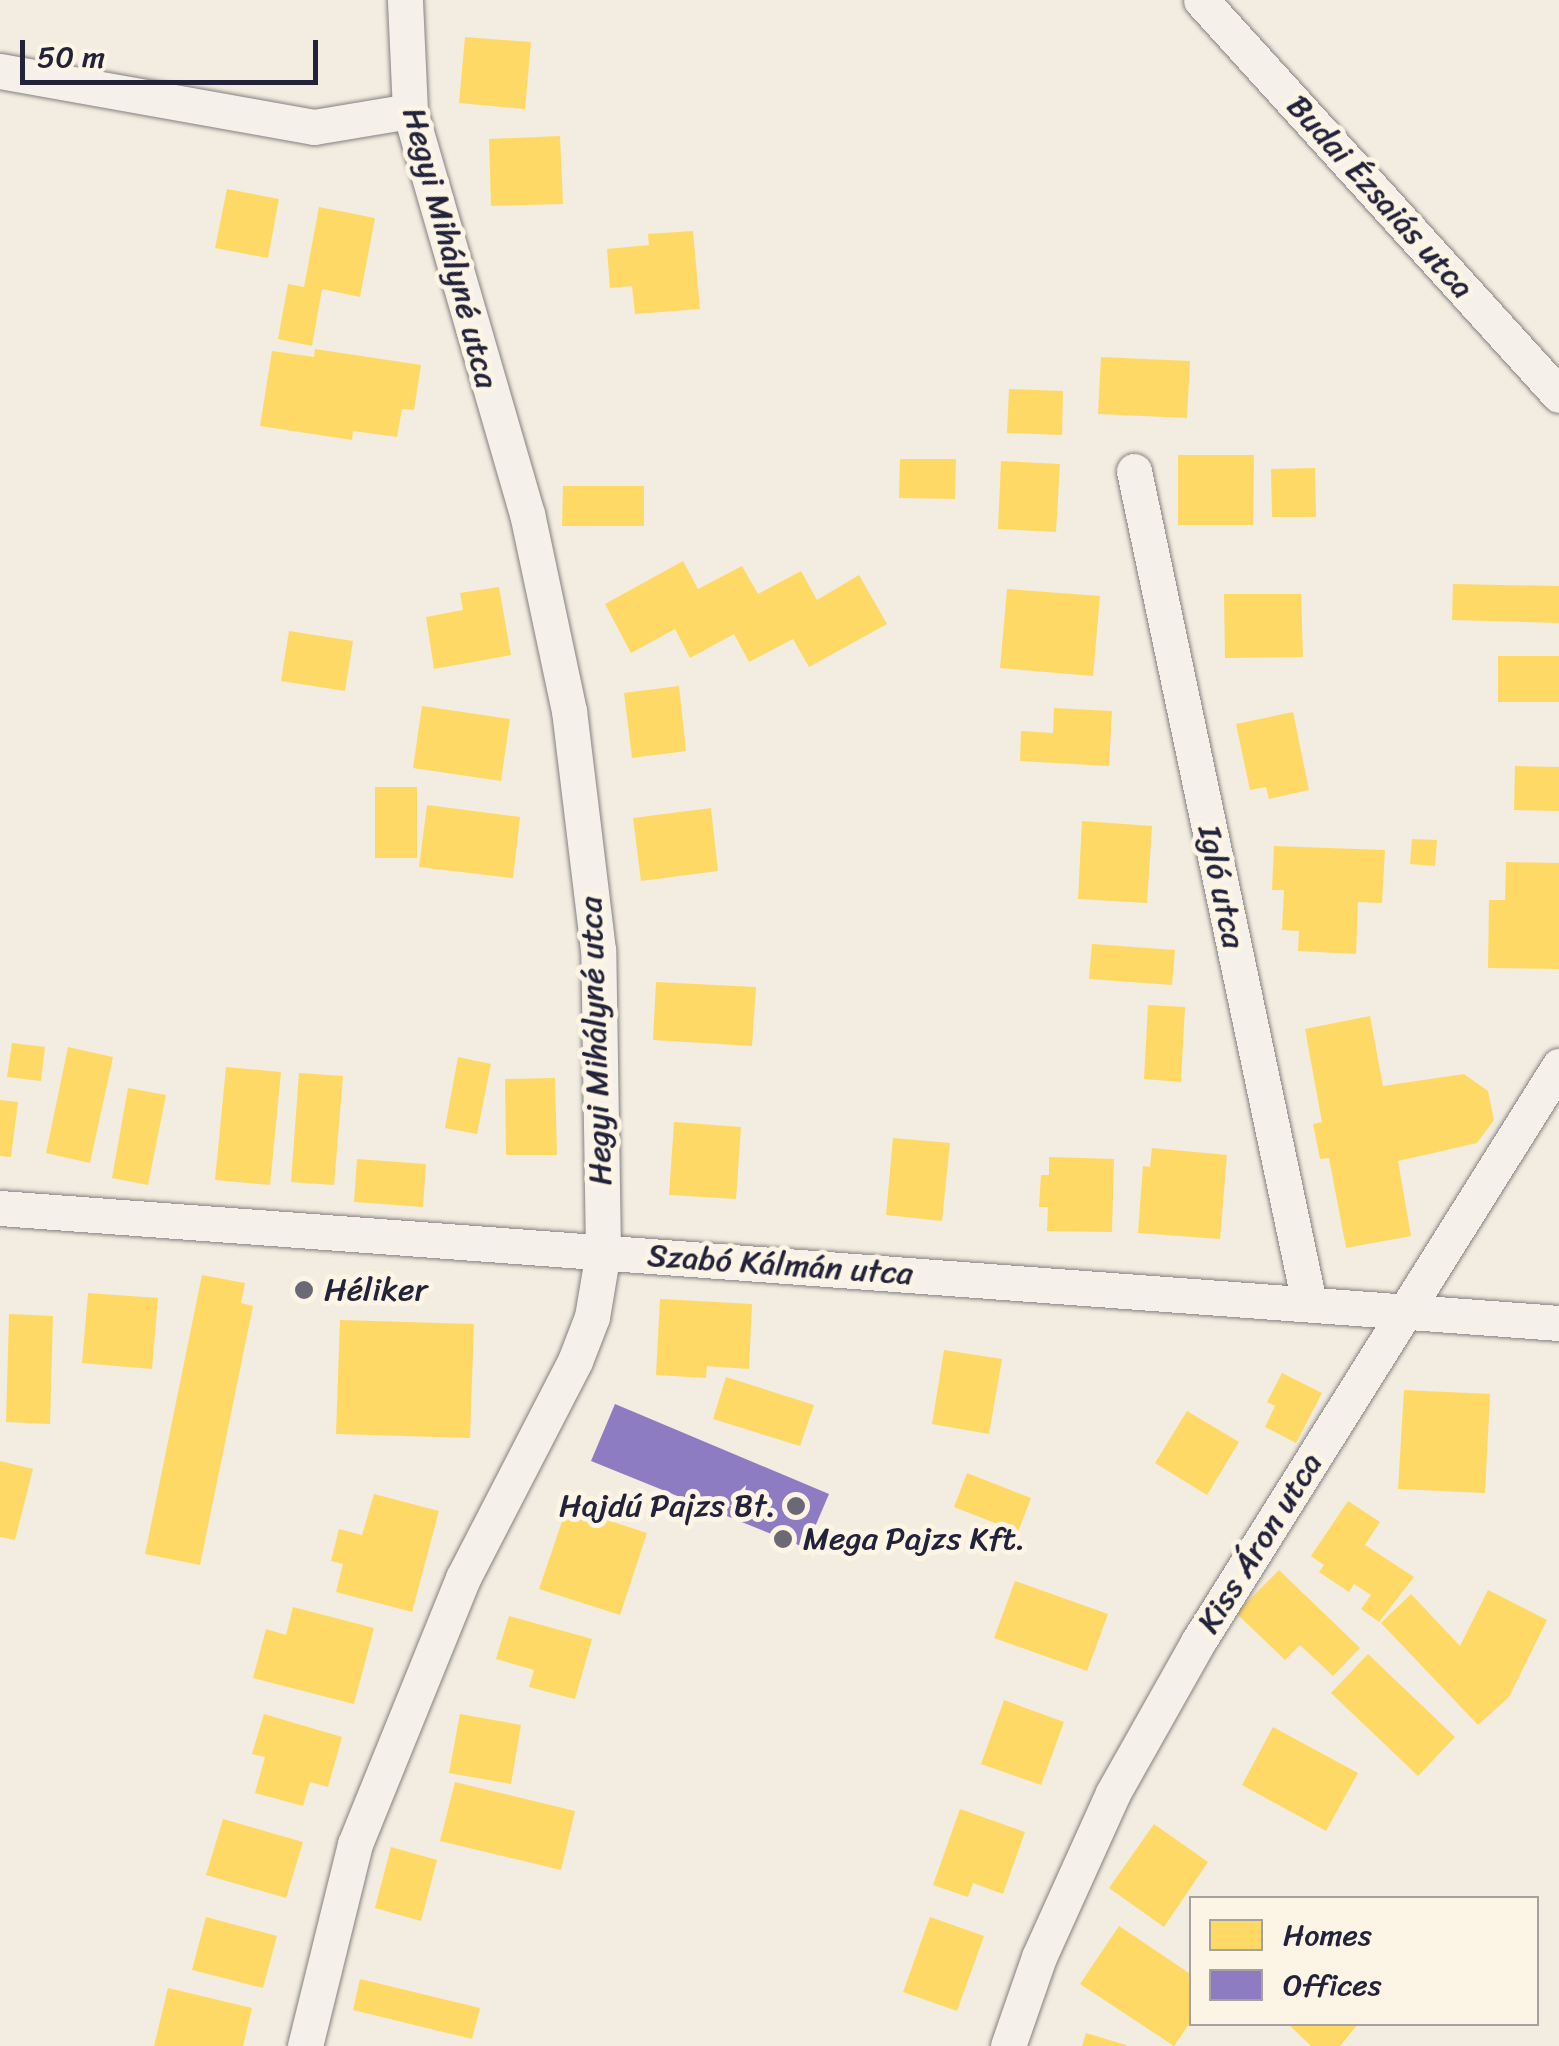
<!DOCTYPE html>
<meta charset="utf-8">
<style>
body{margin:0}
#map{position:relative;width:1559px;height:2046px;overflow:hidden;background:#f3ece0;font-family:Sriracha,sans-serif}
div>[style]{position:absolute}
.homes>*{inset:0;background:#ffd966}
.offices>*{inset:0;background:#8e7cc3}
.roads{filter:drop-shadow(0 0 2px #848181) drop-shadow(0 0 2px #848181)}
.minor>*{height:35px;margin:-17.5px;padding:0 17.5px;transform-origin:17.5px;border-radius:17.5px;background:#f5f1ea}
.dots>*{width:28px;height:28px;translate:-50% -50%;box-sizing:border-box;border:5px solid #fcf5e5;border-radius:50%}
span{translate:-50% -50%;white-space:nowrap;text-align:center;line-height:1.15;-webkit-text-stroke:10px #fcf5e5;paint-order:stroke}
.street-label{font-size:32px;color:#22223b}
.poi-label{font-size:32px;color:#22223b}
.left{translate:0 -50%;text-align:left}
.right{translate:-100% -50%;text-align:right}
.legend{position:absolute;left:1189px;top:1896px;width:350px;height:130px;box-sizing:border-box;background:#fcf5e5;border:2px solid #a5a1a1;margin:0;padding:12px 18px;list-style:none;font-size:30px;color:#22223b}
.legend li{display:flex;align-items:center;gap:20px;height:50px}
.legend b{width:50px;border:2px solid #a5a1a1}
.scale{position:absolute;left:20px;top:40px;width:298px;height:45px;box-sizing:border-box;border:5px solid #22223b;border-top:0;padding-left:12px;font-size:30px;line-height:35px;white-space:nowrap;color:#22223b;-webkit-text-stroke:8px #fcf5e5;paint-order:stroke}
</style>
<div id="map">
<div class="homes">
<div style="clip-path:polygon(465px 37px,531px 42px,525px 109px,459px 103px)"></div>
<div style="clip-path:polygon(560px 136px,563px 204px,491px 206px,489px 139px)"></div>
<div style="clip-path:polygon(227px 189px,279px 199px,268px 258px,215px 248px)"></div>
<div style="clip-path:polygon(319px 207px,375px 218px,360px 297px,322px 289px,312px 346px,278px 339px,288px 284px,304px 287px)"></div>
<div style="clip-path:polygon(693px 231px,700px 309px,635px 314px,632px 286px,610px 288px,607px 249px,649px 245px,648px 234px)"></div>
<div style="clip-path:polygon(315px 349px,421px 365px,414px 410px,402px 409px,397px 437px,353px 431px,352px 440px,260px 426px,272px 351px,314px 357px)"></div>
<div style="clip-path:polygon(1101px 357px,1190px 361px,1187px 418px,1098px 414px)"></div>
<div style="clip-path:polygon(1009px 389px,1063px 391px,1062px 435px,1007px 433px)"></div>
<div style="clip-path:polygon(1178px 455px,1254px 455px,1253px 525px,1178px 525px)"></div>
<div style="clip-path:polygon(900px 459px,956px 459px,955px 499px,899px 498px)"></div>
<div style="clip-path:polygon(1001px 461px,1060px 464px,1056px 532px,998px 529px)"></div>
<div style="clip-path:polygon(1315px 468px,1316px 517px,1272px 517px,1271px 469px)"></div>
<div style="clip-path:polygon(563px 486px,644px 486px,644px 526px,562px 526px)"></div>
<div style="clip-path:polygon(683px 561px,698px 589px,742px 566px,758px 594px,801px 571px,817px 600px,859px 575px,887px 624px,809px 667px,793px 639px,749px 662px,734px 634px,690px 658px,675px 629px,631px 653px,605px 604px)"></div>
<div style="clip-path:polygon(1453px 584px,1559px 586px,1559px 623px,1452px 620px)"></div>
<div style="clip-path:polygon(499px 587px,511px 655px,434px 669px,426px 617px,463px 610px,460px 593px)"></div>
<div style="clip-path:polygon(1007px 589px,1100px 596px,1093px 676px,1000px 668px)"></div>
<div style="clip-path:polygon(1224px 594px,1301px 594px,1303px 657px,1225px 658px)"></div>
<div style="clip-path:polygon(289px 631px,353px 641px,345px 691px,281px 681px)"></div>
<div style="clip-path:polygon(1498px 656px,1559px 656px,1559px 702px,1498px 702px)"></div>
<div style="clip-path:polygon(679px 686px,686px 751px,632px 758px,624px 693px)"></div>
<div style="clip-path:polygon(422px 706px,510px 719px,501px 781px,413px 768px)"></div>
<div style="clip-path:polygon(1054px 708px,1112px 711px,1109px 766px,1020px 761px,1021px 731px,1053px 733px)"></div>
<div style="clip-path:polygon(1293px 712px,1309px 790px,1269px 799px,1266px 787px,1250px 790px,1236px 724px)"></div>
<div style="clip-path:polygon(1515px 766px,1559px 767px,1559px 811px,1514px 810px)"></div>
<div style="clip-path:polygon(375px 787px,417px 787px,417px 858px,375px 858px)"></div>
<div style="clip-path:polygon(427px 805px,520px 817px,513px 878px,419px 867px)"></div>
<div style="clip-path:polygon(711px 808px,718px 871px,641px 881px,633px 818px)"></div>
<div style="clip-path:polygon(1082px 821px,1152px 826px,1147px 903px,1078px 899px)"></div>
<div style="clip-path:polygon(1412px 839px,1437px 840px,1435px 866px,1410px 864px)"></div>
<div style="clip-path:polygon(1274px 846px,1385px 850px,1382px 903px,1358px 902px,1356px 954px,1298px 951px,1299px 931px,1282px 930px,1284px 890px,1272px 890px)"></div>
<div style="clip-path:polygon(1506px 862px,1559px 863px,1559px 969px,1488px 968px,1489px 900px,1505px 900px)"></div>
<div style="clip-path:polygon(1092px 944px,1175px 950px,1172px 985px,1089px 979px)"></div>
<div style="clip-path:polygon(656px 982px,756px 987px,752px 1046px,653px 1040px)"></div>
<div style="clip-path:polygon(1148px 1005px,1185px 1007px,1181px 1082px,1144px 1079px)"></div>
<div style="clip-path:polygon(1370px 1016px,1383px 1086px,1464px 1074px,1488px 1091px,1494px 1120px,1477px 1143px,1398px 1161px,1411px 1236px,1346px 1248px,1329px 1158px,1320px 1159px,1313px 1124px,1322px 1122px,1305px 1029px)"></div>
<div style="clip-path:polygon(12px 1043px,45px 1047px,41px 1081px,7px 1077px)"></div>
<div style="clip-path:polygon(68px 1047px,113px 1057px,90px 1163px,46px 1153px)"></div>
<div style="clip-path:polygon(458px 1057px,491px 1064px,477px 1134px,445px 1128px)"></div>
<div style="clip-path:polygon(226px 1067px,281px 1072px,270px 1185px,215px 1180px)"></div>
<div style="clip-path:polygon(299px 1073px,343px 1076px,334px 1185px,291px 1182px)"></div>
<div style="clip-path:polygon(555px 1078px,557px 1155px,506px 1155px,505px 1079px)"></div>
<div style="clip-path:polygon(128px 1088px,166px 1095px,148px 1185px,112px 1178px)"></div>
<div style="clip-path:polygon(0 1100px,18px 1102px,11px 1157px,0 1156px)"></div>
<div style="clip-path:polygon(674px 1122px,741px 1127px,736px 1199px,669px 1195px)"></div>
<div style="clip-path:polygon(893px 1138px,950px 1143px,942px 1221px,886px 1215px)"></div>
<div style="clip-path:polygon(1152px 1148px,1227px 1155px,1220px 1239px,1138px 1233px,1143px 1166px,1150px 1167px)"></div>
<div style="clip-path:polygon(1049px 1157px,1114px 1159px,1112px 1232px,1047px 1231px,1048px 1207px,1039px 1207px,1041px 1175px,1049px 1175px)"></div>
<div style="clip-path:polygon(357px 1159px,426px 1164px,423px 1207px,354px 1202px)"></div>
<div style="clip-path:polygon(202px 1275px,245px 1283px,241px 1303px,253px 1306px,200px 1565px,145px 1554px)"></div>
<div style="clip-path:polygon(88px 1293px,158px 1298px,152px 1369px,82px 1363px)"></div>
<div style="clip-path:polygon(660px 1299px,752px 1304px,749px 1369px,707px 1366px,706px 1378px,656px 1375px)"></div>
<div style="clip-path:polygon(9px 1314px,53px 1316px,50px 1424px,6px 1422px)"></div>
<div style="clip-path:polygon(340px 1320px,474px 1324px,470px 1438px,336px 1434px)"></div>
<div style="clip-path:polygon(944px 1350px,1002px 1359px,989px 1434px,932px 1424px)"></div>
<div style="clip-path:polygon(1282px 1373px,1322px 1393px,1296px 1443px,1265px 1427px,1275px 1406px,1267px 1402px)"></div>
<div style="clip-path:polygon(726px 1377px,814px 1405px,800px 1446px,713px 1419px)"></div>
<div style="clip-path:polygon(1404px 1390px,1490px 1394px,1485px 1493px,1398px 1489px)"></div>
<div style="clip-path:polygon(1187px 1411px,1239px 1442px,1207px 1495px,1155px 1463px)"></div>
<div style="clip-path:polygon(0 1461px,33px 1469px,15px 1540px,0 1537px)"></div>
<div style="clip-path:polygon(967px 1473px,1031px 1498px,1018px 1532px,954px 1507px)"></div>
<div style="clip-path:polygon(374px 1494px,439px 1511px,412px 1612px,336px 1592px,343px 1564px,331px 1561px,339px 1529px,362px 1535px)"></div>
<div style="clip-path:polygon(1348px 1501px,1380px 1522px,1365px 1545px,1414px 1577px,1379px 1622px,1361px 1609px,1371px 1595px,1354px 1584px,1349px 1592px,1319px 1572px,1324px 1565px,1311px 1556px)"></div>
<div style="clip-path:polygon(567px 1507px,647px 1533px,620px 1615px,539px 1589px)"></div>
<div style="clip-path:polygon(1279px 1570px,1360px 1648px,1333px 1676px,1300px 1645px,1285px 1660px,1236px 1613px)"></div>
<div style="clip-path:polygon(1015px 1581px,1108px 1614px,1087px 1671px,994px 1638px)"></div>
<div style="clip-path:polygon(1488px 1590px,1547px 1620px,1509px 1697px,1478px 1725px,1381px 1623px,1411px 1594px,1460px 1646px)"></div>
<div style="clip-path:polygon(293px 1607px,374px 1628px,354px 1704px,253px 1678px,266px 1629px,286px 1635px)"></div>
<div style="clip-path:polygon(509px 1616px,592px 1639px,575px 1699px,529px 1687px,534px 1670px,496px 1659px)"></div>
<div style="clip-path:polygon(1368px 1654px,1455px 1737px,1418px 1776px,1331px 1693px)"></div>
<div style="clip-path:polygon(1004px 1700px,1064px 1722px,1041px 1785px,981px 1764px)"></div>
<div style="clip-path:polygon(264px 1714px,342px 1737px,328px 1787px,310px 1782px,303px 1806px,255px 1793px,265px 1757px,252px 1754px)"></div>
<div style="clip-path:polygon(460px 1714px,521px 1725px,511px 1784px,449px 1773px)"></div>
<div style="clip-path:polygon(1273px 1727px,1358px 1773px,1326px 1831px,1242px 1785px)"></div>
<div style="clip-path:polygon(455px 1782px,575px 1811px,561px 1870px,440px 1841px)"></div>
<div style="clip-path:polygon(960px 1809px,1025px 1832px,1003px 1894px,973px 1883px,968px 1897px,933px 1885px)"></div>
<div style="clip-path:polygon(223px 1819px,303px 1842px,286px 1898px,206px 1875px)"></div>
<div style="clip-path:polygon(1154px 1824px,1208px 1862px,1164px 1927px,1109px 1888px)"></div>
<div style="clip-path:polygon(391px 1847px,437px 1860px,421px 1921px,375px 1908px)"></div>
<div style="clip-path:polygon(206px 1917px,277px 1936px,263px 1988px,192px 1970px)"></div>
<div style="clip-path:polygon(930px 1917px,984px 1936px,957px 2011px,903px 1992px)"></div>
<div style="clip-path:polygon(1119px 1926px,1192px 1975px,1192px 2020px,1174px 2046px,1080px 1984px)"></div>
<div style="clip-path:polygon(360px 1979px,480px 2008px,472px 2039px,353px 2010px)"></div>
<div style="clip-path:polygon(168px 1988px,252px 2008px,243px 2046px,154px 2046px)"></div>
<div style="clip-path:polygon(1288px 2024px,1358px 2024px,1340px 2046px,1311px 2046px)"></div>
<div style="clip-path:polygon(1086px 2033px,1126px 2045px,1126px 2046px,1082px 2046px)"></div>
</div>
<div class="offices">
<div style="clip-path:polygon(615px 1404px,829px 1494px,806px 1548px,591px 1461px)"></div>
</div>
<div class="roads">
<div class="minor">
<div style="left:1201px;top:0;width:533px;rotate:47.81deg"></div>
<div style="left:0;top:71px;width:319px;rotate:10.1deg"></div>
<div style="left:314px;top:127px;width:97px;rotate:-9.5deg"></div>
<div style="left:1134px;top:471px;width:850px;rotate:78.12deg"></div>
<div style="left:0;top:1208px;width:1563px;rotate:4.22deg"></div>
<div style="left:305px;top:2046px;width:208px;rotate:-76.1deg"></div>
<div style="left:355px;top:1844px;width:287px;rotate:-67.9deg"></div>
<div style="left:463px;top:1578px;width:244px;rotate:-62.7deg"></div>
<div style="left:575px;top:1361px;width:47px;rotate:-68.9deg"></div>
<div style="left:592px;top:1317px;width:66px;rotate:-80.4deg"></div>
<div style="left:603px;top:1252px;width:302px;rotate:-90.9deg"></div>
<div style="left:598px;top:950px;width:241px;rotate:-96.9deg"></div>
<div style="left:569px;top:711px;width:201px;rotate:-102deg"></div>
<div style="left:527px;top:514px;width:420px;rotate:-106.2deg"></div>
<div style="left:410px;top:111px;width:111px;rotate:-92.6deg"></div>
<div style="left:1008px;top:2046px;width:94px;rotate:-70.8deg"></div>
<div style="left:1039px;top:1957px;width:180px;rotate:-65.7deg"></div>
<div style="left:1113px;top:1793px;width:173px;rotate:-60.6deg"></div>
<div style="left:1198px;top:1642px;width:680px;rotate:-57.92deg"></div>
</div>
</div>
<div class="dots">
<div style="left:304px;top:1290px;background:#6b6975"></div>
<div style="left:796px;top:1506px;background:#6b6975"></div>
<div style="left:783px;top:1539px;background:#6b6975"></div>
</div>
<div class="street-label">
<span style="left:1380px;top:197px;rotate:48deg">Budai Ézsaiás utca</span>
<span style="left:450px;top:248px;rotate:75deg">Hegyi Mihályné utca</span>
<span style="left:1221px;top:887px;rotate:78deg">Igló utca</span>
<span style="left:596px;top:1041px;rotate:-92deg">Hegyi Mihályné utca</span>
<span style="left:780px;top:1265px;rotate:4deg">Szabó Kálmán utca</span>
<span style="left:1260px;top:1543px;rotate:-58deg">Kiss Áron utca</span>
</div>
<div class="poi-label">
<span class="left" style="left:324px;top:1290px">Héliker</span>
<span class="right" style="left:776px;top:1506px">Hajdú Pajzs Bt.</span>
<span class="left" style="left:803px;top:1539px">Mega Pajzs Kft.</span>
</div>
<ul class="legend">
<li><b style="height:28px;background:#ffd966"></b>Homes</li>
<li><b style="height:28px;background:#8e7cc3"></b>Offices</li>
</ul>
<div class="scale">50 m</div>
</div>
